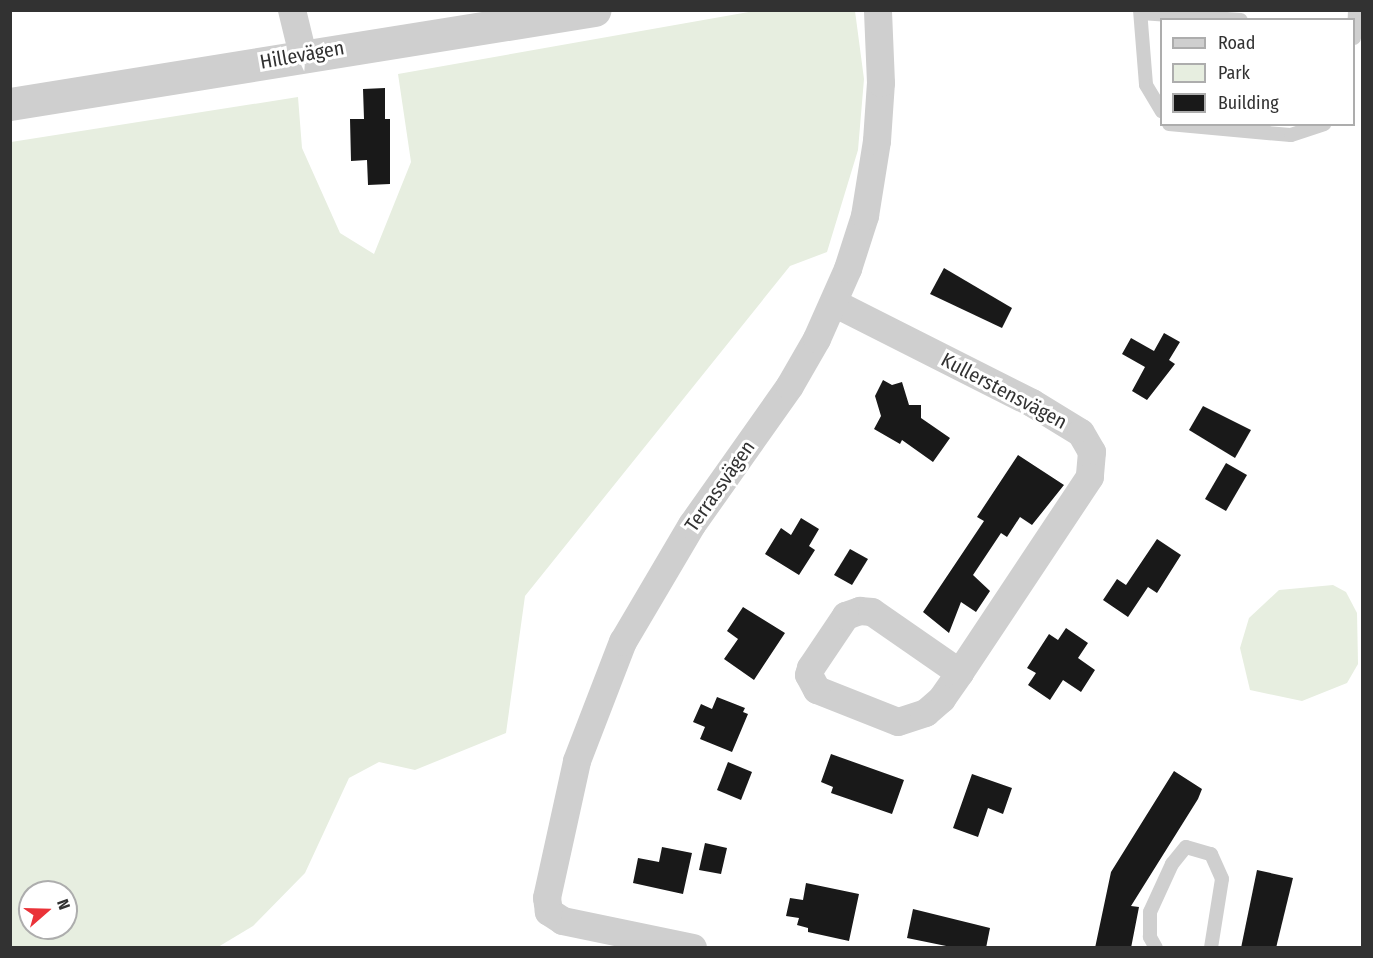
<!DOCTYPE html>
<meta charset="utf-8">
<style>
body{margin:0}
#map{position:relative;width:1373px;height:958px;overflow:hidden;background:#fff;font-family:"Fira Sans Condensed",sans-serif}
div>[style]{position:absolute}
.green>*{inset:0;background:#e7eee0}
.building>*{inset:0;background:#191919}
.service>*{height:14px;margin:-7px;padding:0 7px;transform-origin:7px;border-radius:7px;background:#cfcfcf}
.minor>*{height:28px;margin:-14px;padding:0 14px;transform-origin:14px;border-radius:14px;background:#cfcfcf}
.tertiary>*{height:33px;margin:-16.5px;padding:0 16.5px;transform-origin:16.5px;border-radius:16.5px;background:#cfcfcf}
span{translate:-50% -50%;white-space:nowrap;text-align:center;line-height:1.15;-webkit-text-stroke:6px #fff;paint-order:stroke}
.street-label{font-size:20px;color:#323232}
.frame{position:absolute;inset:0;border:12px solid #323232;pointer-events:none}
.legend{position:absolute;left:1160px;top:18px;width:195px;height:108px;box-sizing:border-box;background:#fff;border:2px solid #adadad;margin:0;padding:8px 10px;list-style:none;font-size:18px;color:#323232}
.legend li{display:flex;align-items:center;gap:12px;height:30px}
.legend b{width:30px;border:2px solid #adadad}
.north{position:absolute;left:18px;top:880px;width:60px;height:60px;box-sizing:border-box;background:#fff;border:2px solid #adadad;border-radius:50%;rotate:70deg;font-size:16px;font-weight:700;line-height:24px;text-align:center;color:#323232}
.north::after{content:'';display:block;margin:auto;width:21px;height:27px;background:#ea3238;clip-path:polygon(50% 0,100% 100%,50% 72%,0 100%)}
</style>
<div id="map">
<div class="green">
<div style="clip-path:polygon(evenodd,760px 10px,855px 11px,864px 79px,858px 150px,827px 252px,790px 266px,525px 596px,506px 733px,415px 770px,379px 762px,349px 778px,305px 873px,253px 926px,218px 947px,11px 947px,11px 142px,298px 97px,302px 148px,340px 233px,374px 254px,411px 162px,398px 74px,760px 10px,30px 892px,66px 892px,66px 928px,30px 928px,30px 892px)"></div>
<div style="clip-path:polygon(1333px 585px,1346px 592px,1357px 613px,1358px 664px,1347px 683px,1302px 701px,1250px 690px,1240px 648px,1249px 618px,1279px 590px)"></div>
</div>
<div class="building">
<div style="clip-path:polygon(385px 88px,385px 119px,390px 119px,390px 184px,368px 185px,367px 160px,351px 161px,350px 119px,364px 119px,363px 89px)"></div>
<div style="clip-path:polygon(944px 268px,1012px 308px,1002px 328px,930px 294px)"></div>
<div style="clip-path:polygon(1164px 333px,1180px 342px,1169px 360px,1175px 364px,1147px 400px,1132px 391px,1145px 367px,1122px 354px,1131px 338px,1154px 351px)"></div>
<div style="clip-path:polygon(883px 380px,892px 385px,902px 382px,909px 405px,921px 405px,921px 418px,950px 438px,933px 462px,902px 440px,900px 444px,874px 429px,881px 416px,875px 396px)"></div>
<div style="clip-path:polygon(1203px 406px,1251px 430px,1235px 458px,1189px 430px)"></div>
<div style="clip-path:polygon(1018px 455px,1064px 485px,1032px 525px,1020px 517px,1007px 537px,1001px 533px,973px 575px,990px 591px,976px 612px,961px 602px,949px 633px,923px 612px,984px 521px,977px 517px)"></div>
<div style="clip-path:polygon(1226px 463px,1247px 475px,1226px 511px,1205px 499px)"></div>
<div style="clip-path:polygon(801px 518px,819px 529px,809px 546px,815px 550px,799px 575px,765px 554px,781px 528px,791px 535px)"></div>
<div style="clip-path:polygon(1157px 539px,1181px 555px,1157px 593px,1148px 587px,1128px 617px,1103px 600px,1117px 579px,1126px 585px)"></div>
<div style="clip-path:polygon(850px 549px,868px 559px,852px 585px,834px 575px)"></div>
<div style="clip-path:polygon(743px 607px,785px 633px,754px 680px,724px 659px,738px 639px,727px 631px)"></div>
<div style="clip-path:polygon(1066px 628px,1088px 643px,1078px 658px,1095px 670px,1081px 692px,1063px 680px,1050px 700px,1028px 685px,1036px 673px,1027px 668px,1049px 634px,1058px 640px)"></div>
<div style="clip-path:polygon(717px 697px,745px 708px,743px 712px,748px 714px,732px 752px,700px 739px,705px 727px,693px 722px,701px 704px,712px 709px)"></div>
<div style="clip-path:polygon(831px 754px,904px 780px,892px 814px,831px 793px,833px 787px,821px 782px)"></div>
<div style="clip-path:polygon(728px 762px,752px 772px,741px 800px,717px 790px)"></div>
<div style="clip-path:polygon(1174px 771px,1202px 789px,1198px 799px,1131px 906px,1139px 907px,1131px 948px,1095px 948px,1111px 872px)"></div>
<div style="clip-path:polygon(972px 774px,1012px 788px,1003px 814px,988px 808px,978px 837px,953px 828px)"></div>
<div style="clip-path:polygon(705px 843px,727px 848px,721px 874px,699px 870px)"></div>
<div style="clip-path:polygon(662px 847px,692px 853px,683px 894px,633px 883px,638px 858px,659px 862px)"></div>
<div style="clip-path:polygon(1257px 870px,1293px 878px,1276px 948px,1241px 948px)"></div>
<div style="clip-path:polygon(806px 883px,859px 894px,849px 941px,808px 932px,808px 928px,797px 925px,799px 918px,786px 916px,790px 898px,803px 900px)"></div>
<div style="clip-path:polygon(913px 909px,990px 928px,986px 948px,956px 948px,907px 938px)"></div>
</div>
<div class="service">
<div style="left:1140px;top:10px;width:75px;rotate:85.4deg"></div>
<div style="left:1146px;top:85px;width:31px;rotate:59deg"></div>
<div style="left:1141px;top:13px;width:100px;rotate:4deg"></div>
<div style="left:1354px;top:38px;width:28px;rotate:-88deg"></div>
<div style="left:1169px;top:124px;width:122px;rotate:5.2deg"></div>
<div style="left:1291px;top:135px;width:35px;rotate:-18deg"></div>
<div style="left:1156px;top:948px;width:13px;rotate:-119deg"></div>
<div style="left:1150px;top:937px;width:25px;rotate:-90deg"></div>
<div style="left:1150px;top:912px;width:53px;rotate:-65.4deg"></div>
<div style="left:1172px;top:864px;width:22px;rotate:-51deg"></div>
<div style="left:1186px;top:847px;width:26px;rotate:16deg"></div>
<div style="left:1211px;top:854px;width:27px;rotate:66deg"></div>
<div style="left:1222px;top:879px;width:70px;rotate:99.1deg"></div>
</div>
<div class="minor">
<div style="left:292px;top:10px;width:46px;rotate:76.3deg"></div>
<div style="left:834px;top:303px;width:222px;rotate:26.8deg"></div>
<div style="left:1032px;top:403px;width:57px;rotate:31.5deg"></div>
<div style="left:1081px;top:433px;width:22px;rotate:60deg"></div>
<div style="left:1092px;top:452px;width:25px;rotate:95deg"></div>
<div style="left:1090px;top:477px;width:235px;rotate:123.6deg"></div>
<div style="left:960px;top:673px;width:32px;rotate:125deg"></div>
<div style="left:942px;top:699px;width:21px;rotate:139deg"></div>
<div style="left:926px;top:713px;width:29px;rotate:162deg"></div>
<div style="left:898px;top:722px;width:87px;rotate:-158.4deg"></div>
<div style="left:817px;top:690px;width:17px;rotate:-118deg"></div>
<div style="left:809px;top:675px;width:7px;rotate:-74deg"></div>
<div style="left:811px;top:668px;width:63px;rotate:-56.1deg"></div>
<div style="left:846px;top:616px;width:15px;rotate:-20deg"></div>
<div style="left:860px;top:611px;width:12px;rotate:5deg"></div>
<div style="left:872px;top:612px;width:107px;rotate:34.7deg"></div>
<div style="left:693px;top:948px;width:133px;rotate:-168.3deg"></div>
<div style="left:563px;top:921px;width:17px;rotate:-147deg"></div>
<div style="left:549px;top:912px;width:14px;rotate:-98deg"></div>
<div style="left:547px;top:898px;width:140px;rotate:-77.6deg"></div>
<div style="left:577px;top:761px;width:128px;rotate:-68.9deg"></div>
<div style="left:623px;top:642px;width:136px;rotate:-59.5deg"></div>
<div style="left:692px;top:525px;width:170px;rotate:-54.8deg"></div>
<div style="left:790px;top:386px;width:54px;rotate:-60.1deg"></div>
<div style="left:817px;top:339px;width:77px;rotate:-66.1deg"></div>
<div style="left:848px;top:269px;width:56px;rotate:-72.2deg"></div>
<div style="left:865px;top:216px;width:76px;rotate:-80.9deg"></div>
<div style="left:877px;top:141px;width:58px;rotate:-86.1deg"></div>
<div style="left:881px;top:83px;width:73px;rotate:-92.4deg"></div>
</div>
<div class="tertiary">
<div style="left:10px;top:104px;width:592px;rotate:-9.14deg"></div>
</div>
<div class="street-label">
<span style="left:302px;top:55px;rotate:-10deg">Hillevägen</span>
<span style="left:1004px;top:391px;rotate:28deg">Kullerstensvägen</span>
<span style="left:720px;top:486px;rotate:-55deg">Terrassvägen</span>
</div>
<div class="frame"></div>
<ul class="legend">
<li><b style="height:8px;background:#cfcfcf"></b>Road</li>
<li><b style="height:16px;background:#e7eee0"></b>Park</li>
<li><b style="height:16px;background:#191919"></b>Building</li>
</ul>
<div class="north">N</div>
</div>
